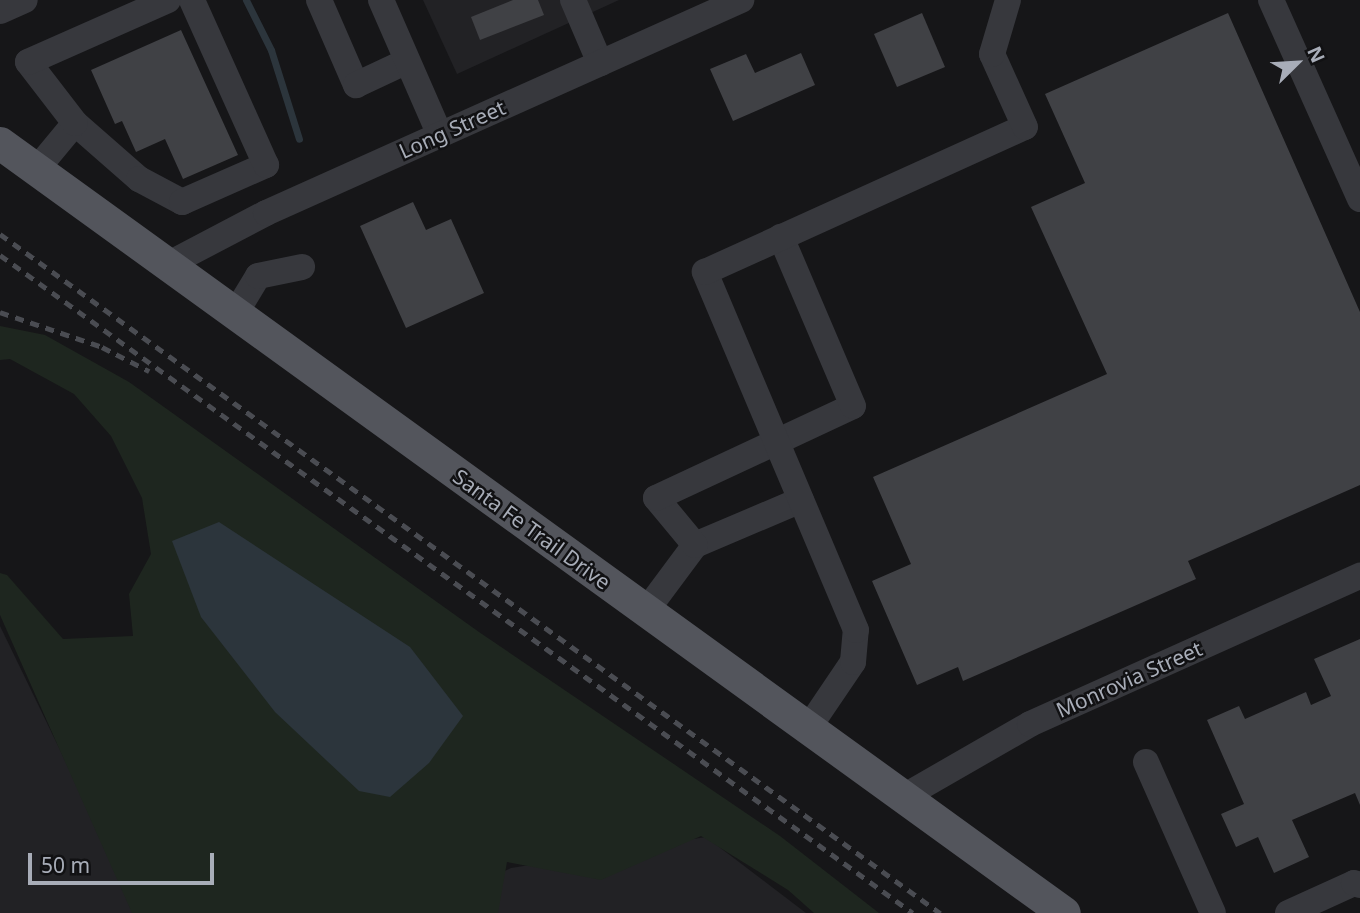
<!DOCTYPE html>
<style>
body{margin:0}
#map{position:relative;width:1360px;height:913px;overflow:hidden;background:#161618;font-family:"Noto Sans",sans-serif}
div>[style]{position:absolute}
.built>*{inset:0;background:#222225}
.green>*{inset:0;background:#1e261f}
.water>*{inset:0;background:#2c353c}
.stream>*{height:7px;margin:-3.5px;padding:0 3.5px;transform-origin:3.5px;border-radius:3.5px;background:#2c353c}
.building>*{inset:0;background:#404145}
.minor>*{height:26px;margin:-13px;padding:0 13px;transform-origin:13px;border-radius:13px;background:#37383d}
.major>*{height:33px;margin:-16.5px;padding:0 16.5px;transform-origin:16.5px;border-radius:16.5px;background:#53555c}
.rail>*{height:5px;margin-top:-2.5px;transform-origin:0;background:repeating-linear-gradient(90deg,#4a4c52 0 9px,transparent 0 16px)}
span{translate:-50% -50%;white-space:nowrap;text-align:center;line-height:1.15;-webkit-text-stroke:5px #111113;paint-order:stroke}
.street-label{font-size:21px;color:#a8adb8}
.north{position:absolute;left:1262px;top:28px;width:70px;height:70px;-webkit-text-stroke:5px #111113;paint-order:stroke;rotate:66deg;font-size:19px;font-weight:700;line-height:28px;text-align:center;color:#a8adb8}
.north::after{content:'';display:block;margin:auto;width:24px;height:32px;background:#a8adb8;clip-path:polygon(50% 0,100% 100%,50% 72%,0 100%)}
.scale{position:absolute;left:28px;top:853px;width:186px;height:32px;box-sizing:border-box;border:4px solid #a8adb8;border-top:0;padding-left:9px;font-size:21px;line-height:24px;white-space:nowrap;color:#a8adb8;-webkit-text-stroke:5px #111113;paint-order:stroke}
</style>
<div id="map">
<div class="built">
<div style="clip-path:polygon(423px 0,619px 0,457px 74px)"></div>
<div style="clip-path:polygon(0 626px,139px 913px,0 913px)"></div>
<div style="clip-path:polygon(706px 837px,806px 913px,416px 913px,511px 868px)"></div>
</div>
<div class="green">
<div style="clip-path:polygon(0 326px,45px 335px,129px 382px,479px 632px,780px 836px,879px 913px,814px 913px,788px 890px,701px 836px,601px 880px,507px 862px,498px 913px,132px 913px,0 615px,0 573px,7px 575px,63px 639px,133px 636px,129px 594px,151px 554px,142px 498px,111px 436px,74px 394px,10px 359px,0 360px)"></div>
</div>
<div class="water">
<div style="clip-path:polygon(219px 522px,410px 647px,463px 716px,429px 763px,390px 797px,359px 791px,275px 712px,201px 617px,172px 541px)"></div>
</div>
<div class="stream">
<div style="left:246px;top:0;width:56px;rotate:63.4deg"></div>
<div style="left:271px;top:50px;width:93px;rotate:72.5deg"></div>
</div>
<div class="building">
<div style="clip-path:polygon(513px 0,538px 0,544px 15px,480px 40px,471px 17px)"></div>
<div style="clip-path:polygon(922px 13px,945px 67px,897px 87px,874px 34px)"></div>
<div style="clip-path:polygon(1228px 13px,1360px 312px,1360px 485px,1188px 561px,1196px 579px,963px 681px,958px 667px,917px 685px,872px 581px,911px 564px,873px 477px,1107px 374px,1031px 207px,1085px 183px,1045px 94px)"></div>
<div style="clip-path:polygon(181px 30px,238px 155px,183px 179px,165px 139px,136px 152px,122px 121px,115px 124px,91px 70px)"></div>
<div style="clip-path:polygon(801px 53px,815px 85px,733px 121px,710px 69px,746px 54px,755px 73px)"></div>
<div style="clip-path:polygon(413px 202px,426px 230px,451px 219px,484px 293px,406px 328px,360px 226px)"></div>
<div style="clip-path:polygon(1360px 639px,1360px 805px,1355px 793px,1292px 820px,1309px 857px,1274px 873px,1258px 837px,1236px 847px,1221px 814px,1244px 804px,1207px 720px,1239px 706px,1245px 719px,1306px 692px,1311px 705px,1331px 696px,1314px 659px)"></div>
</div>
<div class="minor">
<div style="left:319px;top:0;width:93px;rotate:66.5deg"></div>
<div style="left:356px;top:85px;width:56px;rotate:-25.2deg"></div>
<div style="left:381px;top:0;width:147px;rotate:66.4deg"></div>
<div style="left:573px;top:0;width:69px;rotate:66.8deg"></div>
<div style="left:1271px;top:0;width:218px;rotate:65.9deg"></div>
<div style="left:0;top:11px;width:27px;rotate:-24deg"></div>
<div style="left:75px;top:123px;width:85px;rotate:41.2deg"></div>
<div style="left:139px;top:179px;width:49px;rotate:28.1deg"></div>
<div style="left:182px;top:202px;width:92px;rotate:-23.8deg"></div>
<div style="left:266px;top:165px;width:181px;rotate:-114.2deg"></div>
<div style="left:36px;top:170px;width:61px;rotate:-50.3deg"></div>
<div style="left:75px;top:123px;width:77px;rotate:-127.6deg"></div>
<div style="left:28px;top:62px;width:153px;rotate:-23.9deg"></div>
<div style="left:167px;top:265px;width:112px;rotate:-27.7deg"></div>
<div style="left:266px;top:213px;width:521px;rotate:-24.15deg"></div>
<div style="left:235px;top:314px;width:44px;rotate:-58.8deg"></div>
<div style="left:258px;top:276px;width:45px;rotate:-11.6deg"></div>
<div style="left:695px;top:545px;width:115px;rotate:-23deg"></div>
<div style="left:646px;top:611px;width:82px;rotate:-53.4deg"></div>
<div style="left:695px;top:545px;width:61px;rotate:-129.7deg"></div>
<div style="left:656px;top:498px;width:217px;rotate:-25deg"></div>
<div style="left:853px;top:406px;width:184px;rotate:-113.1deg"></div>
<div style="left:809px;top:727px;width:78px;rotate:-55.9deg"></div>
<div style="left:853px;top:662px;width:32px;rotate:-85deg"></div>
<div style="left:856px;top:630px;width:389px;rotate:-112.9deg"></div>
<div style="left:705px;top:272px;width:351px;rotate:-24.4deg"></div>
<div style="left:1025px;top:127px;width:80px;rotate:-114.3deg"></div>
<div style="left:992px;top:54px;width:56px;rotate:-73.5deg"></div>
<div style="left:1146px;top:762px;width:165px;rotate:66.1deg"></div>
<div style="left:905px;top:796px;width:144px;rotate:-29.9deg"></div>
<div style="left:1030px;top:724px;width:362px;rotate:-24.2deg"></div>
<div style="left:1288px;top:913px;width:72px;rotate:-24.4deg"></div>
<div style="left:1354px;top:883px;width:6px;rotate:18deg"></div>
</div>
<div class="major">
<div style="left:0;top:143px;width:1313px;rotate:35.89deg"></div>
</div>
<div class="rail">
<div style="left:0;top:234px;width:1160px;rotate:35.84deg"></div>
<div style="left:0;top:255px;width:1125px;rotate:35.78deg"></div>
<div style="left:0;top:312px;width:108px;rotate:18.9deg"></div>
<div style="left:102px;top:347px;width:53px;rotate:27.1deg"></div>
</div>
<div class="street-label">
<span style="left:452px;top:129px;rotate:-24deg">Long Street</span>
<span style="left:532px;top:529px;rotate:36deg">Santa Fe Trail Drive</span>
<span style="left:1129px;top:679px;rotate:-24deg">Monrovia Street</span>
</div>
<div class="north">N</div>
<div class="scale">50 m</div>
</div>
